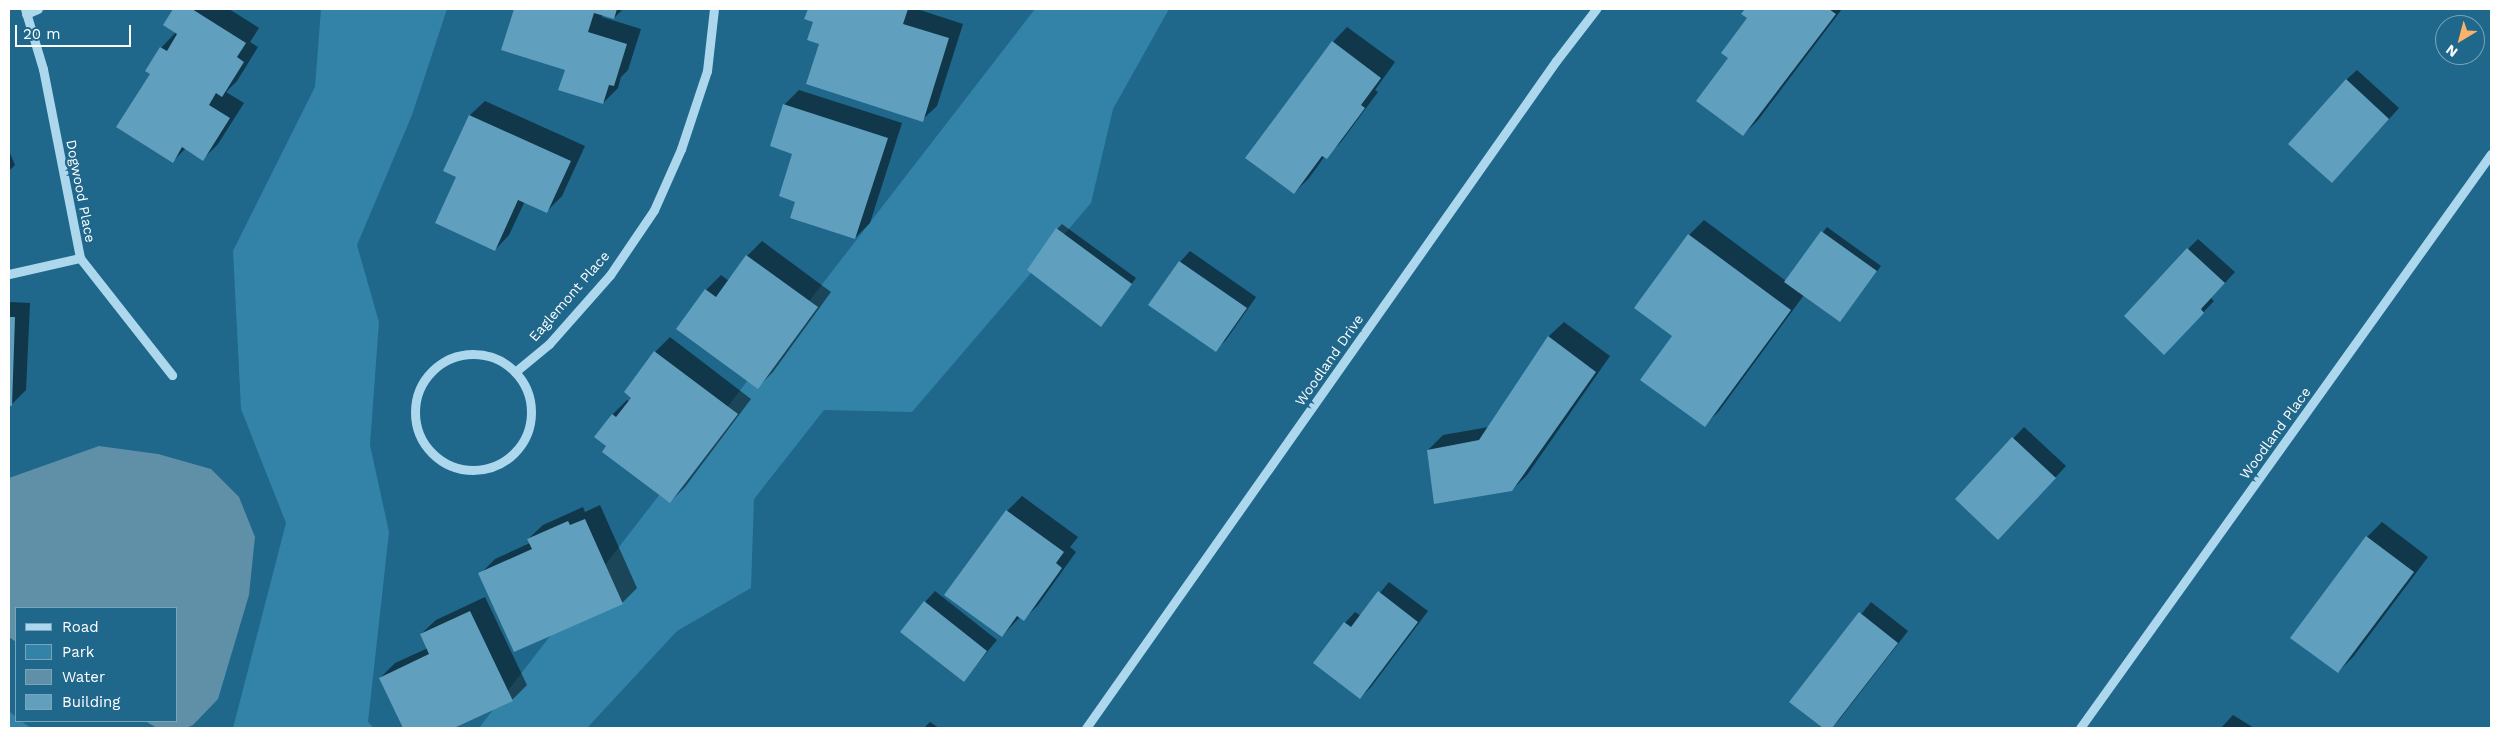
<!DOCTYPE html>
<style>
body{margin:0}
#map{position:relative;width:2500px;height:737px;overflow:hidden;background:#1f678b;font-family:"Work Sans",sans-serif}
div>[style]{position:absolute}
.green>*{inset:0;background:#3383a9}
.water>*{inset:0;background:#5f90a8}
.shadow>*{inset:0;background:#0007}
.building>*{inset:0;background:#619fbe}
.minor>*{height:9px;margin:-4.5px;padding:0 4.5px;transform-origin:4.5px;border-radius:4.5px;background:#acd7ec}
.minor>.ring{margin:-4.5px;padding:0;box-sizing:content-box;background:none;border:9px solid #acd7ec;border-radius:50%}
span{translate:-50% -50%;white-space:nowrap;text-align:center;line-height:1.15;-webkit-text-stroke:5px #1f678b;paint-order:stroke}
.street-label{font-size:14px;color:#fff}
.frame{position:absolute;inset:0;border:10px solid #fff;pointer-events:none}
.legend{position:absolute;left:15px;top:607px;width:162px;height:115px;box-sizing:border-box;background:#1f678b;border:1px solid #79a4b9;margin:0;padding:6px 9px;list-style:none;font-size:15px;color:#fff}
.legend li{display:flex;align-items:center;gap:10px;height:25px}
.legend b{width:25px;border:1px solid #79a4b9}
.north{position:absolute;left:2435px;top:15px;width:50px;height:50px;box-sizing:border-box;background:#1f678b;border:1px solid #79a4b9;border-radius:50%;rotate:217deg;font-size:14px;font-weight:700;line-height:20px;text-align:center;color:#fff}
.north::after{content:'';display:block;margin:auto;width:18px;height:22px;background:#fab16c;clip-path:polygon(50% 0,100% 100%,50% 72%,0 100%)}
.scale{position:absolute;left:15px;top:25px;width:116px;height:22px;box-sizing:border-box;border:2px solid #fff;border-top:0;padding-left:6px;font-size:15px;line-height:18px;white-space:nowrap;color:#fff;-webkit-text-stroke:4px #1f678b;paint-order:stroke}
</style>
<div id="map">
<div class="green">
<div style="clip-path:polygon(321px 9px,447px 9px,412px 115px,357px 245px,379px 322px,370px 445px,389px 532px,368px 722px,374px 728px,233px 728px,286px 523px,241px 409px,233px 251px,315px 87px)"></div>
<div style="clip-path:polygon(1035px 9px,1169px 9px,1113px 109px,1091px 203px,912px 412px,824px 410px,754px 499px,751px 588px,677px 631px,587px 728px,479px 728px)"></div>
<div style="clip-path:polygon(9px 711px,16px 717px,16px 721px,21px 721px,31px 728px,9px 728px)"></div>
</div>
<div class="water">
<div style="clip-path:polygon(99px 446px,158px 454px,211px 469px,239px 497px,255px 537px,249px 595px,218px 699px,193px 725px,186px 728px,157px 728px,145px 721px,176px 721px,176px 608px,16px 608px,16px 642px,9px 637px,9px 478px)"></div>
</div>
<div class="shadow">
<div style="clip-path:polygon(175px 9px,229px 9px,259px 28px,250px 42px,258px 47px,237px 81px,226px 92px,244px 103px,218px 144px,203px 159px,186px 148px,173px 161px,152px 74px,146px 70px,161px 48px,176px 32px,164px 25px)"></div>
<div style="clip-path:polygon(515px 9px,623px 9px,614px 18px,603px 15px,602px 17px,641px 29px,628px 70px,621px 77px,618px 88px,603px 103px,566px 69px,503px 49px)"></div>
<div style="clip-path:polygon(809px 9px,917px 9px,963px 24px,937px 106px,922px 120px,821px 43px,815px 22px,806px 19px)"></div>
<div style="clip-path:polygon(1746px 9px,1842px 9px,1758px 120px,1743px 135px,1749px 18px,1743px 13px)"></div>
<div style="clip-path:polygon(1347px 27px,1395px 62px,1375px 90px,1378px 92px,1341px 142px,1326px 157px,1325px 156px,1309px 178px,1294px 193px,1333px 42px)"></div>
<div style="clip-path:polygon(2357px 70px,2399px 108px,2342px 171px,2346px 80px)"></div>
<div style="clip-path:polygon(799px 90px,902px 123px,870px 223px,855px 238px,794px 153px,784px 105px)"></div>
<div style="clip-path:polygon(485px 101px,585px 146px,562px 196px,547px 211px,525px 201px,509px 235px,495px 250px,458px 176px,445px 170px,470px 115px)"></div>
<div style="clip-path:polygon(9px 151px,15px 165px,9px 171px)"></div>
<div style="clip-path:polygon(1704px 220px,1786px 281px,1827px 227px,1881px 266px,1840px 321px,1804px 295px,1719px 411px,1704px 426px,1674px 336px,1689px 235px)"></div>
<div style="clip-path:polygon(1062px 224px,1136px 278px,1101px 325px,1057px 229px)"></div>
<div style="clip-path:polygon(2198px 239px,2235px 272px,2211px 298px,2214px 301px,2175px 342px,2188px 249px)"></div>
<div style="clip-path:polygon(762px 241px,831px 292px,773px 372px,758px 387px,706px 290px,721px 275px,729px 281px,747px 256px)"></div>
<div style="clip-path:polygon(1190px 251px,1256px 297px,1226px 340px,1215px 351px,1180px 262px)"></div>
<div style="clip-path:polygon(9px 302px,30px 303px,26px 390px,11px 405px,9px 405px)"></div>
<div style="clip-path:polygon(1564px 322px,1610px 356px,1527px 475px,1512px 490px,1428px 450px,1443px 435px,1489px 427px,1549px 336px)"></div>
<div style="clip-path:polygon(670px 337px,751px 399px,685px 487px,670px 502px,608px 446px,612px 415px,627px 400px,630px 402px,633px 397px,625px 392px,655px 352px)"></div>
<div style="clip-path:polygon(2024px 427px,2066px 466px,2009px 528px,1956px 499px)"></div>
<div style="clip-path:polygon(1022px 496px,1078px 537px,1070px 547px,1076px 552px,1038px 605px,1024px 619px,1020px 617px,1002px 636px,946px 595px,1007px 511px)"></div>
<div style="clip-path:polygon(600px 505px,637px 588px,622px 603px,480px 574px,495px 559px,530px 543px,528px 539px,543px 525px,583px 507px,585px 512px)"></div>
<div style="clip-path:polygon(2382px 522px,2428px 557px,2353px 657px,2338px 672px,2292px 637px,2367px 537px)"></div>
<div style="clip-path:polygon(1389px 582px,1428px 611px,1371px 687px,1360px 698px,1345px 623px,1355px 612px,1361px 616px)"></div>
<div style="clip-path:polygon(935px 591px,997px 640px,964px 680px,925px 602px)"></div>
<div style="clip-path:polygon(485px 597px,527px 685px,512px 700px,452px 728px,404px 728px,380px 678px,395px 663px,428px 648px,421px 634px,436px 620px)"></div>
<div style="clip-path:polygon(1871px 602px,1908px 631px,1839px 720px,1831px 728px,1825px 728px,1791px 702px)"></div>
<div style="clip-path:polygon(2233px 715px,2254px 728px,2221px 728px)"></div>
<div style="clip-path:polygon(930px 722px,939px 728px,924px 728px)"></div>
</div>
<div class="building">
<div style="clip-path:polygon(173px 9px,192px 9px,246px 43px,237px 57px,244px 62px,222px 97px,216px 93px,209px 105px,230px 118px,203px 161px,182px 147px,173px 163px,116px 127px,150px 74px,145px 71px,160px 47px,167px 51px,177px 34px,163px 25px)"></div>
<div style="clip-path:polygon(514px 9px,617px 9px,614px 19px,594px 13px,588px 32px,627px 44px,614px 86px,609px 85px,603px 104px,558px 90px,565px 70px,501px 50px)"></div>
<div style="clip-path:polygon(808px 9px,908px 9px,903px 24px,949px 38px,923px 122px,806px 84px,819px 44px,807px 40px,813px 22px,804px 19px)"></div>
<div style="clip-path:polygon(1745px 9px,1829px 9px,1836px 14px,1743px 136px,1696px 101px,1728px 58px,1721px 53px,1747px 18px,1741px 14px)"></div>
<div style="clip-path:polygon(1332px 41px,1381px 78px,1361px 105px,1365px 108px,1327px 159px,1322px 156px,1294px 194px,1245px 158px)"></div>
<div style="clip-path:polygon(2346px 79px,2389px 119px,2332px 183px,2288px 144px)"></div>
<div style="clip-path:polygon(783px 104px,888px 138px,855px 239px,790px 218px,795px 202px,779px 196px,792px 154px,770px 146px)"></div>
<div style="clip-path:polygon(469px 115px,571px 161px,547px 213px,518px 200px,495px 251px,435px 223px,456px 177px,443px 171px)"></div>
<div style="clip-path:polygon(1056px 228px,1132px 284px,1101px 327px,1027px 270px)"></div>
<div style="clip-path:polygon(1821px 231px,1877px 271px,1840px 322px,1784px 282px)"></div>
<div style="clip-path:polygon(1688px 234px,1791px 310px,1705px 427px,1640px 380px,1672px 336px,1634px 308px)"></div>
<div style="clip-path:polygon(2187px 248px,2225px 283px,2201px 309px,2204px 313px,2164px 355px,2124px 316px)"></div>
<div style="clip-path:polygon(746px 255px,818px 307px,758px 389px,676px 329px,705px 289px,716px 297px)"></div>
<div style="clip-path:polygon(1179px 261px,1247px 308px,1216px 352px,1148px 305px)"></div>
<div style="clip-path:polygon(9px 317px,15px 317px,12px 406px,9px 406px)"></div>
<div style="clip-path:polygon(1548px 336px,1596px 372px,1512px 491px,1434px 504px,1427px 450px,1479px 440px)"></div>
<div style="clip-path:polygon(654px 351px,738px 414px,670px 503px,602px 452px,606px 446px,594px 437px,612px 414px,616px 417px,631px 398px,624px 392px)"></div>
<div style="clip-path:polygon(2012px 437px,2056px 478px,1998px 540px,1955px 499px)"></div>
<div style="clip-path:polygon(1006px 510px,1064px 552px,1056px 563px,1062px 568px,1024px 621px,1017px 616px,1002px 637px,944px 595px)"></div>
<div style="clip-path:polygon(585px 519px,623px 604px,514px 652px,478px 573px,532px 549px,527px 539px,568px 521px,570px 525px)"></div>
<div style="clip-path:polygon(2366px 536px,2414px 572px,2338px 673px,2290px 638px)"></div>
<div style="clip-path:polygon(1378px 591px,1418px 622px,1360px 699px,1313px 663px,1344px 622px,1351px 627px)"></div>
<div style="clip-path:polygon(924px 601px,987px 651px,964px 682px,900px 632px)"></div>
<div style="clip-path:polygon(470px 611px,513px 701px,454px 728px,403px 728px,379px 678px,429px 654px,420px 634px)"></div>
<div style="clip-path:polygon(1859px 612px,1898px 643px,1832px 728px,1823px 728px,1789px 702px)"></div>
</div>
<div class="minor">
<div style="left:25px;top:9px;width:63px;rotate:73.3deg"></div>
<div style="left:43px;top:69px;width:193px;rotate:78.9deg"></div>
<div style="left:80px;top:258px;width:149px;rotate:51.8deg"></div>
<div style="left:26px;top:14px;width:13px;rotate:-23deg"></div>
<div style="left:9px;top:274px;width:73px;rotate:-12.7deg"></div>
<div class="ring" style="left:415px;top:354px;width:107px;height:107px"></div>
<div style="left:515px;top:372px;width:44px;rotate:-39.5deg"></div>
<div style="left:549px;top:344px;width:92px;rotate:-48.5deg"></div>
<div style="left:610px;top:275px;width:78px;rotate:-55.9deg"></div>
<div style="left:654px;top:210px;width:67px;rotate:-66.1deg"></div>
<div style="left:681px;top:149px;width:82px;rotate:-71.6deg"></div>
<div style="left:707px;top:71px;width:62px;rotate:-83.6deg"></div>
<div style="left:1086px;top:728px;width:816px;rotate:-54.83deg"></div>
<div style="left:1556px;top:61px;width:66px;rotate:-52.4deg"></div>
<div style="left:2080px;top:728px;width:706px;rotate:-54.4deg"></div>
</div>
<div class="street-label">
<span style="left:81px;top:191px;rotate:79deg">Dogwood Place</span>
<span style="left:569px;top:296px;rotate:-49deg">Eaglemont Place</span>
<span style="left:1329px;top:360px;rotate:-55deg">Woodland Drive</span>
<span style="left:2275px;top:433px;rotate:-54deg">Woodland Place</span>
</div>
<div class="frame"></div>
<ul class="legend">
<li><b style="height:6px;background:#acd7ec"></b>Road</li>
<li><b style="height:14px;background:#3383a9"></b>Park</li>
<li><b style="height:14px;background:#5f90a8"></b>Water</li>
<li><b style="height:14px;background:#619fbe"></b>Building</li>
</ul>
<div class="north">N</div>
<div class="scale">20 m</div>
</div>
